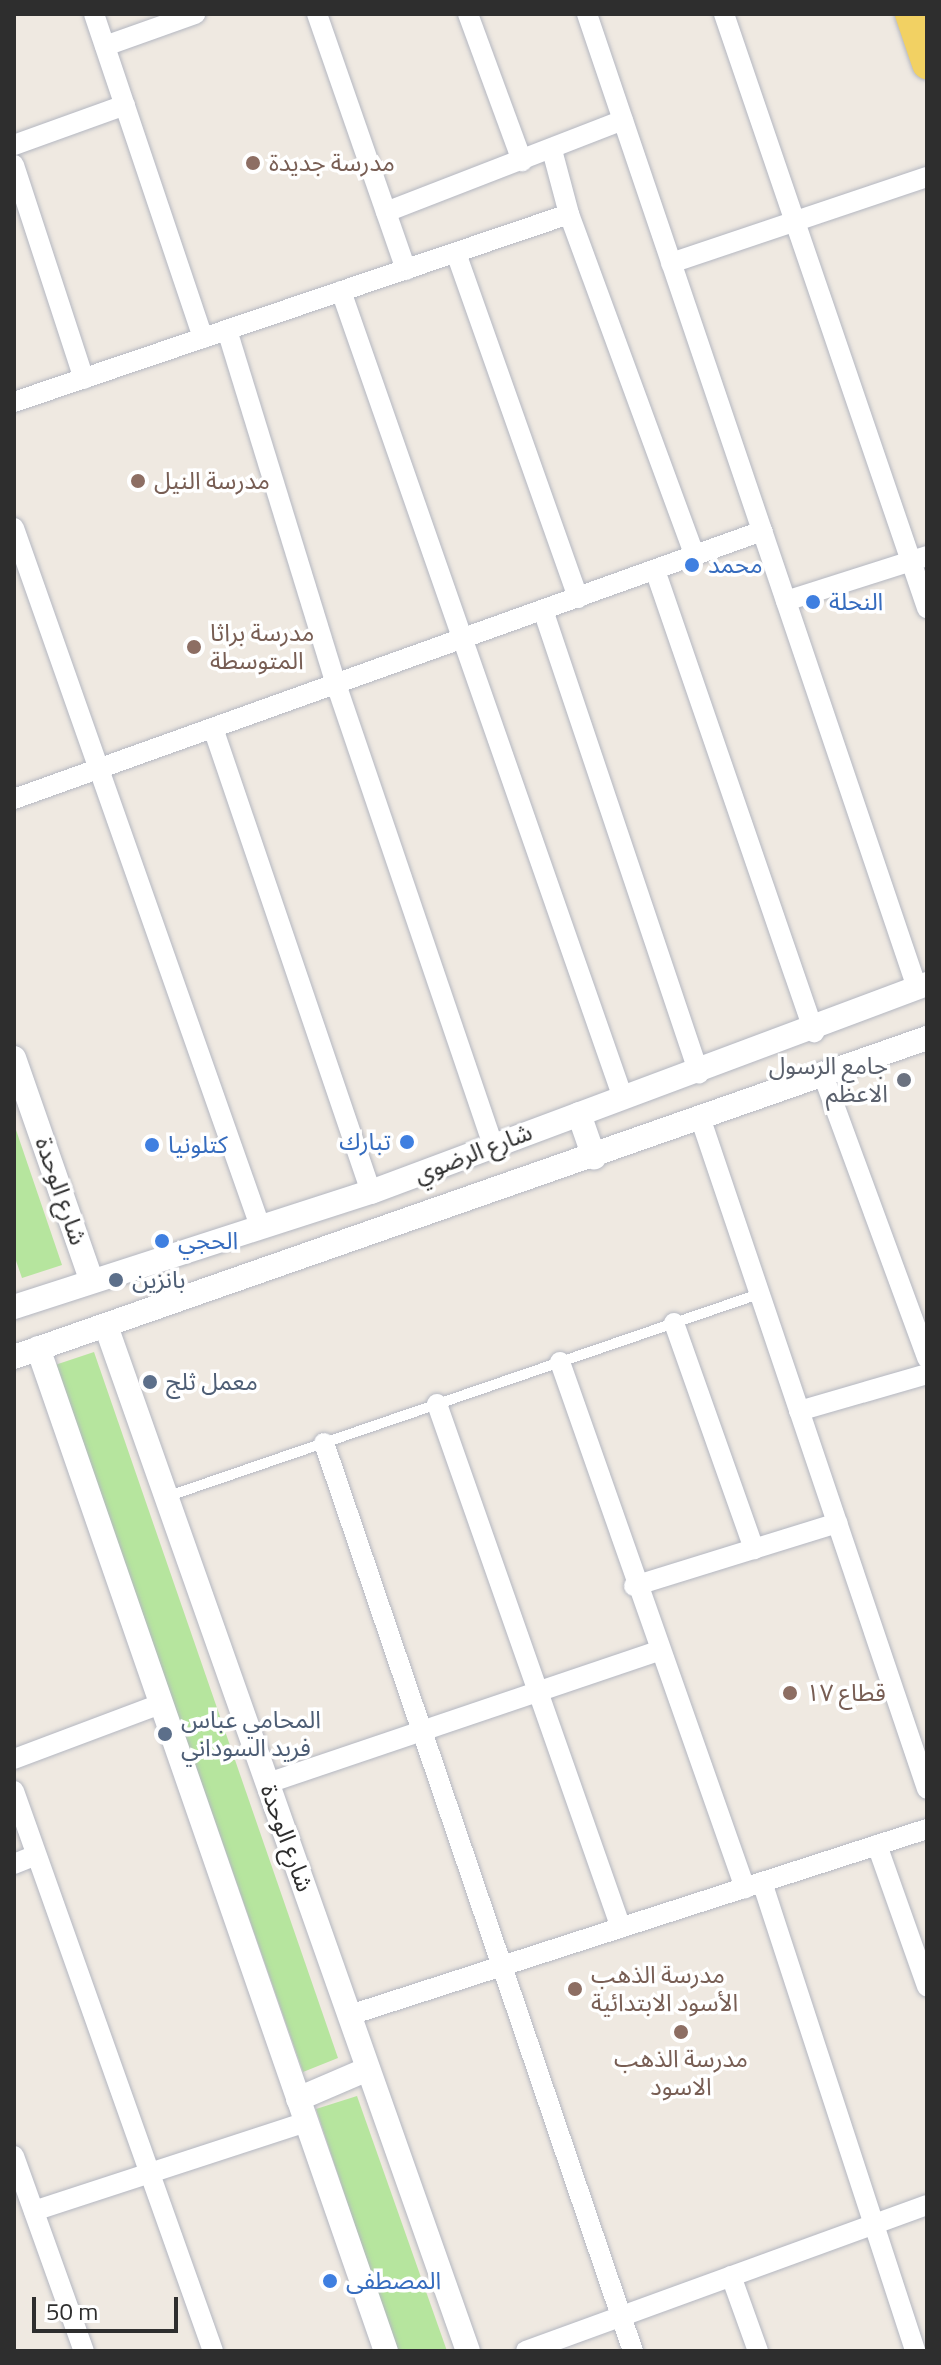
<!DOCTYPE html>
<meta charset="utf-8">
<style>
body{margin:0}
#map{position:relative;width:941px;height:2365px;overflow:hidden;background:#efe9e1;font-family:"Titillium Web","Noto Sans Arabic",sans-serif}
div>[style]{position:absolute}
.green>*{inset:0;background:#b6e59e}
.roads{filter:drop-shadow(0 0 2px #b4b7c1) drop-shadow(0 0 2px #b4b7c1)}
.service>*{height:10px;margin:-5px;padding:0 5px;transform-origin:5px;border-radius:5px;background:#fff}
.minor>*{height:20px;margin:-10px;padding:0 10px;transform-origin:10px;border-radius:10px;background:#fff}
.tertiary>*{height:24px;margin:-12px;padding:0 12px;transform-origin:12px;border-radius:12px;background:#fff}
.primary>*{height:30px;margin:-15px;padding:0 15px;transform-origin:15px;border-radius:15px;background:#f2d163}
.dots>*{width:22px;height:22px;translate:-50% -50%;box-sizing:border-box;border:4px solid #fff;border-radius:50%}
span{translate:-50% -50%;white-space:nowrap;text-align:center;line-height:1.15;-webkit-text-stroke:7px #fff;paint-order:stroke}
.education-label{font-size:24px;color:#785e54}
.left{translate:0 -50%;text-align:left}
.shop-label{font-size:24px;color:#366cbe}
.right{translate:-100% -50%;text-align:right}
.worship-label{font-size:24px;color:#5b616d}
.street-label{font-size:24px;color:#2e2e2e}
.service-label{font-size:24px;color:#4e5e75}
.frame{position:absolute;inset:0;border:16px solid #2e2e2e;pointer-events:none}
.scale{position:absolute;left:32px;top:2297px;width:146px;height:36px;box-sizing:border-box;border:4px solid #2e2e2e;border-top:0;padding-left:10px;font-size:24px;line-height:28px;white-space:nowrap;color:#2e2e2e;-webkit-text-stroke:6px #fff;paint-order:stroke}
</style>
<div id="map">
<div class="green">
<div style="clip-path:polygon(14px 1124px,62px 1265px,22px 1278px,14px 1255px)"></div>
<div style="clip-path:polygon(94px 1352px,338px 2058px,303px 2072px,55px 1365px)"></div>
<div style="clip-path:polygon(357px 2096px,447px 2351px,397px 2351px,316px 2109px)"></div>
</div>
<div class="roads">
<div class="service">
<div style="left:166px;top:1497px;width:627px;rotate:-18.9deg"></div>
</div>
<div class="minor">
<div style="left:94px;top:14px;width:342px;rotate:71.4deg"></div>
<div style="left:317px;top:14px;width:271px;rotate:70.8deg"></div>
<div style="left:468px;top:14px;width:157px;rotate:69.8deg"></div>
<div style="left:587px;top:14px;width:1028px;rotate:71.28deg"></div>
<div style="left:724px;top:14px;width:628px;rotate:71.13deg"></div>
<div style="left:105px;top:46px;width:96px;rotate:-19.6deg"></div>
<div style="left:14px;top:145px;width:118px;rotate:-19.8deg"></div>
<div style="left:552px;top:150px;width:66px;rotate:75.1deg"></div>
<div style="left:569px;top:214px;width:364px;rotate:69.8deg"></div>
<div style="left:14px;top:165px;width:225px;rotate:71.9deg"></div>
<div style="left:386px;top:212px;width:254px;rotate:-21.2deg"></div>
<div style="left:456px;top:253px;width:366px;rotate:70.5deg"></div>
<div style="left:671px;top:263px;width:270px;rotate:-18.6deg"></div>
<div style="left:341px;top:291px;width:855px;rotate:70.74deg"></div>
<div style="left:227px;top:330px;width:370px;rotate:72.9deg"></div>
<div style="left:336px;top:684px;width:486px;rotate:71.2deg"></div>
<div style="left:14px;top:402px;width:586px;rotate:-18.71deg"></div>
<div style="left:14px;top:528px;width:740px;rotate:70.59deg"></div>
<div style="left:655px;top:570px;width:489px;rotate:71deg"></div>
<div style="left:786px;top:601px;width:148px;rotate:-17.7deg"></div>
<div style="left:543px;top:610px;width:489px;rotate:71.4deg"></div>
<div style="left:213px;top:728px;width:490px;rotate:71.2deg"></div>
<div style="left:14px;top:799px;width:795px;rotate:-19.71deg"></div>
<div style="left:822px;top:1072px;width:305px;rotate:69.8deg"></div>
<div style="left:701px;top:1120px;width:706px;rotate:71.33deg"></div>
<div style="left:674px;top:1323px;width:240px;rotate:70.5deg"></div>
<div style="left:560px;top:1362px;width:558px;rotate:70.62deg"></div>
<div style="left:437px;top:1404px;width:555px;rotate:70.65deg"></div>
<div style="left:799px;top:1411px;width:133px;rotate:-16.1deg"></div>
<div style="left:324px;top:1443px;width:959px;rotate:71.21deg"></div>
<div style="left:634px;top:1586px;width:213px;rotate:-17.2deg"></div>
<div style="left:14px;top:1759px;width:156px;rotate:-20.6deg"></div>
<div style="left:268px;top:1783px;width:412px;rotate:-18.7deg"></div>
<div style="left:14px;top:1791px;width:594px;rotate:70.44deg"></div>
<div style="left:877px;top:1845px;width:150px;rotate:70.5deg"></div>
<div style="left:14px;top:1864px;width:22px;rotate:-22deg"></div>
<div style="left:762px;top:1882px;width:493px;rotate:71.9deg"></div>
<div style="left:350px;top:2015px;width:606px;rotate:-17.87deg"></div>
<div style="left:14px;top:2156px;width:207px;rotate:70.3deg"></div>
<div style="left:34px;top:2211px;width:286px;rotate:-18.1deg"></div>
<div style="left:731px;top:2276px;width:80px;rotate:70.2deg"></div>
<div style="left:526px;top:2351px;width:427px;rotate:-20deg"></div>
</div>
<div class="tertiary">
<div style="left:14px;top:1058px;width:234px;rotate:70.8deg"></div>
<div style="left:579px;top:1114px;width:46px;rotate:70.8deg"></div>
<div style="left:14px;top:1307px;width:375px;rotate:-17.9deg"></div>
<div style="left:371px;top:1192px;width:594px;rotate:-20.51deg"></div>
<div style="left:106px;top:1326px;width:1087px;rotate:70.55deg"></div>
<div style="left:38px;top:1348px;width:1062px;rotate:70.87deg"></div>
<div style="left:14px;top:1357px;width:967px;rotate:-19.26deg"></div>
<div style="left:298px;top:2099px;width:76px;rotate:-23.2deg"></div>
</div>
<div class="primary">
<div style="left:910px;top:14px;width:53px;rotate:71.2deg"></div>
</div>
</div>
<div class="dots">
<div style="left:253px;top:163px;background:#8d6e63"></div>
<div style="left:138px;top:481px;background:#8d6e63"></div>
<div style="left:692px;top:565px;background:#3f7fe0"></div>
<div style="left:813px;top:602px;background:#3f7fe0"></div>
<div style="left:194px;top:647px;background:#8d6e63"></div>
<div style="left:904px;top:1080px;background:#6b7280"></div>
<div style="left:407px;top:1142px;background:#3f7fe0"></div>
<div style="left:152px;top:1145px;background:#3f7fe0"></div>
<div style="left:162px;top:1241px;background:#3f7fe0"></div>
<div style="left:116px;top:1280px;background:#5c6f8a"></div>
<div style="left:150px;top:1382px;background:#5c6f8a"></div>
<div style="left:790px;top:1693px;background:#8d6e63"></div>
<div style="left:165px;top:1734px;background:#5c6f8a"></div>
<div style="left:575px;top:1989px;background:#8d6e63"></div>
<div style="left:681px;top:2032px;background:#8d6e63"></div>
<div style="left:330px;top:2281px;background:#3f7fe0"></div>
</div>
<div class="education-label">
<span class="left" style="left:269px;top:163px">مدرسة جديدة</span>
<span class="left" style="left:154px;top:481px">مدرسة النيل</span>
<span class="left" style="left:210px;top:647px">مدرسة براثا<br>المتوسطة</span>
<span class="left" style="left:806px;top:1693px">قطاع ١٧</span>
<span class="left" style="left:591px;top:1989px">مدرسة الذهب<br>الأسود الابتدائية</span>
<span style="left:681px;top:2073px">مدرسة الذهب<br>الاسود</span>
</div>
<div class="shop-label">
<span class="left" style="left:708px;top:565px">محمد</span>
<span class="left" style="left:829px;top:602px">النحلة</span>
<span class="right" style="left:391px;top:1142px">تبارك</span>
<span class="left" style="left:168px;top:1145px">كتلونيا</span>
<span class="left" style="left:178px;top:1241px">الحجي</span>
<span class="left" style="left:346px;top:2281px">المصطفى</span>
</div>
<div class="worship-label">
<span class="right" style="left:888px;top:1080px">جامع الرسول<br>الاعظم</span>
</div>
<div class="street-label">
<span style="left:473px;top:1153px;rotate:-21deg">شارع الرضوي</span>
<span style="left:61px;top:1191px;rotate:71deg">شارع الوحدة</span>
<span style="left:287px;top:1838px;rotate:70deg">شارع الوحدة</span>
</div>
<div class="service-label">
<span class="left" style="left:132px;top:1280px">بانزين</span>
<span class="left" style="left:166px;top:1382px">معمل ثلج</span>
<span class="left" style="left:181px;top:1734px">المحامي عباس<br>فريد السوداني</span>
</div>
<div class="frame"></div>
<div class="scale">50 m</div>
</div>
